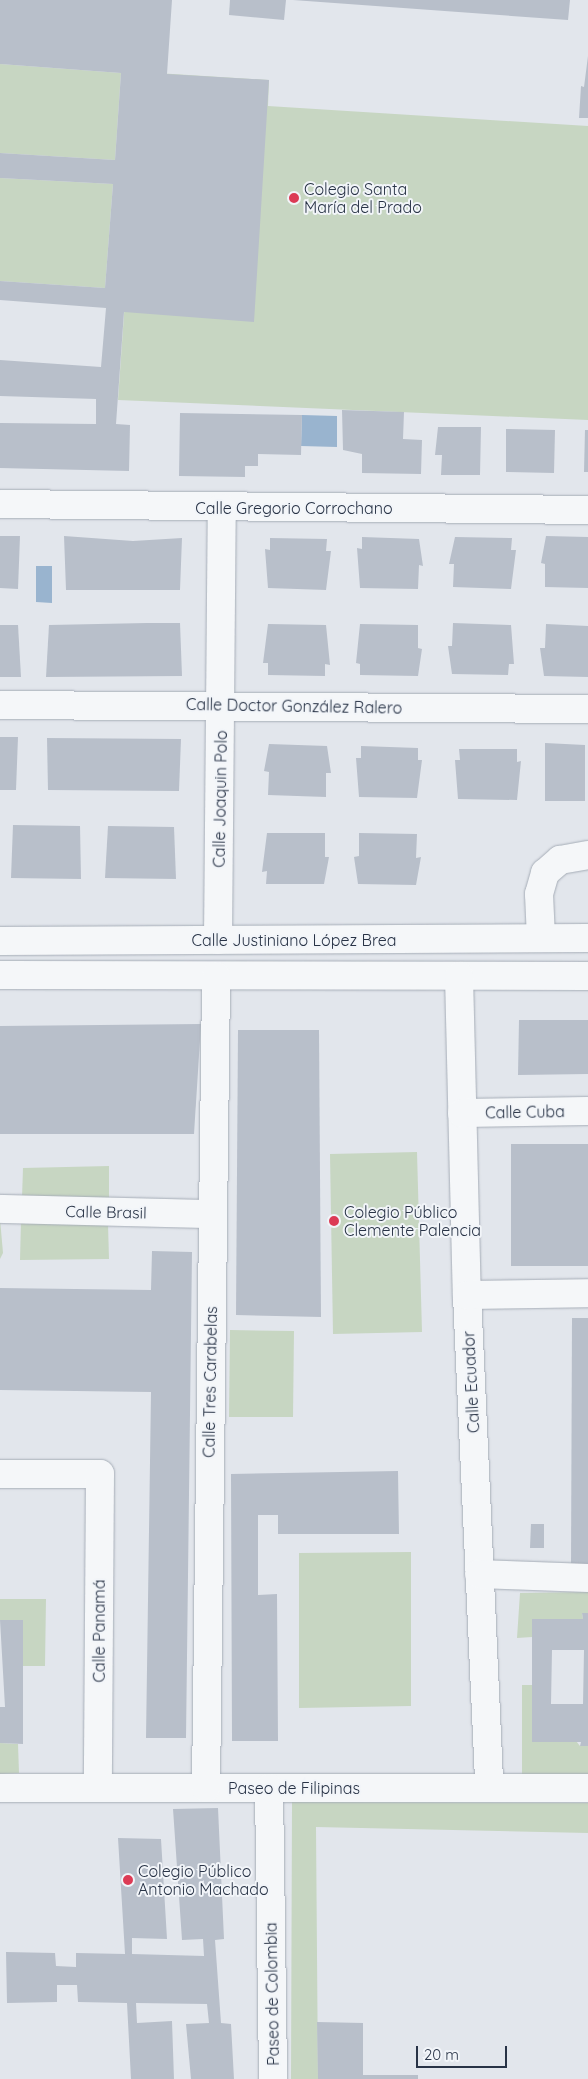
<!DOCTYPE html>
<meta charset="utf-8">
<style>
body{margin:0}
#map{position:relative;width:588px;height:2079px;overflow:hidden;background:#e2e6ec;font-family:Quicksand,sans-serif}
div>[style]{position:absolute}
.green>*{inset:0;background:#c7d6c2}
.water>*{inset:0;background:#99b4cf}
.building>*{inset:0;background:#b8bfca}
.roads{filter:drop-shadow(0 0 1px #a6adb7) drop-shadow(0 0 1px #a6adb7)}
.minor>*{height:28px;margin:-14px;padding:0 14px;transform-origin:14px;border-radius:14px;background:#f5f7f9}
.dots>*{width:14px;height:14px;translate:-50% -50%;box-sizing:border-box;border:2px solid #f2f5f9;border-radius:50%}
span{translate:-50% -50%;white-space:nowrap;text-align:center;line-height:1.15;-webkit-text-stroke:4px #f2f5f9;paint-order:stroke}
.poi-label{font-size:16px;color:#283346}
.left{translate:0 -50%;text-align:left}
.street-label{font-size:16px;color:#283346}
.scale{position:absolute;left:416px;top:2046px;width:91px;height:22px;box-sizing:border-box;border:2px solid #283346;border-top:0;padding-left:6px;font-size:15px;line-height:18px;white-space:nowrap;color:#283346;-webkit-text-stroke:4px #f2f5f9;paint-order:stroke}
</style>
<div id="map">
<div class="green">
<div style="clip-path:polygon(0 64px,121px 73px,115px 160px,0 153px)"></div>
<div style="clip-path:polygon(141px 72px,269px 80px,268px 106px,588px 126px,588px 420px,118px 400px)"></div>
<div style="clip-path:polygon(0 178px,113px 184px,105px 288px,0 281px)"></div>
<div style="clip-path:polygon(417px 1152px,422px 1332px,333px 1334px,330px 1154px)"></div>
<div style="clip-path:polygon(109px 1166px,109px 1199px,22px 1198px,23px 1168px)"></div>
<div style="clip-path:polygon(0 1219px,3px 1253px,0 1259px)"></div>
<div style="clip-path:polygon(21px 1221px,108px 1224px,109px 1259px,20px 1260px)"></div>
<div style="clip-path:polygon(230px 1330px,294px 1331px,293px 1417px,229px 1417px)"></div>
<div style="clip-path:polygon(411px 1552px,411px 1706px,299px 1708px,299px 1553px)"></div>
<div style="clip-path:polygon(588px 1592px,588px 1613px,582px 1613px,583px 1619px,532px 1619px,532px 1637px,517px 1638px,520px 1593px)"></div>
<div style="clip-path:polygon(0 1599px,46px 1599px,45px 1666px,23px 1666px,23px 1620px,0 1620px)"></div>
<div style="clip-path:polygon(522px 1685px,532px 1685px,580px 1746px,588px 1746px,588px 1774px,522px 1774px)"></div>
<div style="clip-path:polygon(0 1743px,18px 1744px,19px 1773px,0 1774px)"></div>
<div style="clip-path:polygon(292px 1802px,588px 1803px,588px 1833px,316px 1827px,318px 2079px,291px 2079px)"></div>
</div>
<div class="water">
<div style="clip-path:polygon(302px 415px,337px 416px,337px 447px,301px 446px)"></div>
<div style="clip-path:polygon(36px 566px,52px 566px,52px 603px,36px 602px)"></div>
</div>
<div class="building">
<div style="clip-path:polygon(0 0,172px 0,167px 74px,269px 80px,254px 322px,124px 312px,116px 424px,130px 425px,129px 471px,0 468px,0 423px,96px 424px,96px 399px,0 396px,0 360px,101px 367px,106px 308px,0 300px,0 281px,105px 288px,113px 184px,0 178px,0 153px,115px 160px,121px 73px,0 64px)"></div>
<div style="clip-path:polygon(230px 0,286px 0,284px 20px,229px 15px)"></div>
<div style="clip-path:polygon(293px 0,570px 0,568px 20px)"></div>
<div style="clip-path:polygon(588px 56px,588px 118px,579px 118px,581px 86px,584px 87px)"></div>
<div style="clip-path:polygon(342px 410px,404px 412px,403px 439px,422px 440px,421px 474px,362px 473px,362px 454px,343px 450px)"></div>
<div style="clip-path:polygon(180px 413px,302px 415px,301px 455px,258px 454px,258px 466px,245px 466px,245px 477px,179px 476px)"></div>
<div style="clip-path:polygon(438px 427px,481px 427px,480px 475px,441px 475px,442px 455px,435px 455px)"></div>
<div style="clip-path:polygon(506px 429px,555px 430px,554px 473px,506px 472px)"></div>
<div style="clip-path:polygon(585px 430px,588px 430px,588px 472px,584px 472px)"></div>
<div style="clip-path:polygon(0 536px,20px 536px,18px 589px,0 588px)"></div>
<div style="clip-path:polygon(64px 536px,133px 541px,182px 538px,180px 590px,66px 590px)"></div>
<div style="clip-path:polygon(546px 536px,588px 537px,588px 588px,545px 587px,545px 564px,541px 563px)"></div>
<div style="clip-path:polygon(362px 537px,419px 539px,423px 566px,419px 565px,418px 589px,360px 588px,357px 548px,362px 549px)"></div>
<div style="clip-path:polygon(455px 537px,512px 538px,511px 550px,516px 550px,511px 589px,453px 587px,454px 564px,449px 564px)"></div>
<div style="clip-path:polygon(270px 538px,327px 539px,326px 551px,331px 551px,326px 590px,268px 588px,265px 549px,270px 550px)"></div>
<div style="clip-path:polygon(147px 623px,180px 623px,182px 676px,46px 677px,49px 625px)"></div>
<div style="clip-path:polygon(453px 623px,511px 625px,514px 664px,509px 664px,508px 675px,452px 674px,448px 646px,452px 646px)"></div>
<div style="clip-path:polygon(268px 624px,326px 625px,330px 665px,325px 664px,325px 676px,268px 675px,268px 663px,263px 663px)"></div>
<div style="clip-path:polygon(360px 624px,418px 625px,418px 648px,422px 649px,418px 676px,360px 675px,360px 664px,356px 663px)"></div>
<div style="clip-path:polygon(546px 624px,588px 626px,588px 677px,544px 676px,540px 648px,545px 648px)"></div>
<div style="clip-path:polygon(0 625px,18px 625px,21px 677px,0 677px)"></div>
<div style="clip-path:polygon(0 737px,18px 737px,16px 790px,0 790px)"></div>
<div style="clip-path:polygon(47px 738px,181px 739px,179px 791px,48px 790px)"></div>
<div style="clip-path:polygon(545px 743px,585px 745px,585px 801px,545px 801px)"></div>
<div style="clip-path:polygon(269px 744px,327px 746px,331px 773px,326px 773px,326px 797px,268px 795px,269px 772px,264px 771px)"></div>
<div style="clip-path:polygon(361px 746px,418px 748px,418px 760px,422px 760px,417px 798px,359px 797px,356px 758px,361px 758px)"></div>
<div style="clip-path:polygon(459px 749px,517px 749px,517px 762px,521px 761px,517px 800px,458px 799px,455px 760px,460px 760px)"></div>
<div style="clip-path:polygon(13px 825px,80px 826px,81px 879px,11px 878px)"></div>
<div style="clip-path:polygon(108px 826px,174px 827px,176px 879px,105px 878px)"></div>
<div style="clip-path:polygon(267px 833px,325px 833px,325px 857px,329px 857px,324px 884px,266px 884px,267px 871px,262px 872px)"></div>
<div style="clip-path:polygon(359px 833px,417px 834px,416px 858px,421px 857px,416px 885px,358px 884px,354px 857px,359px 856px)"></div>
<div style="clip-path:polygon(519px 1020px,588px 1020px,588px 1074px,518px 1075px)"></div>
<div style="clip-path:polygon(201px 1024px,194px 1134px,0 1134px,0 1026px)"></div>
<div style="clip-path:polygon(238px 1030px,319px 1030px,321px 1317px,236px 1315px)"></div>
<div style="clip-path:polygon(511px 1144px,588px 1144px,588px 1266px,511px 1266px)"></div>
<div style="clip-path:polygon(152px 1251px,192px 1252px,186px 1738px,146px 1738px,151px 1392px,0 1390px,0 1288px,151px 1290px)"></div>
<div style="clip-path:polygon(572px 1318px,588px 1318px,588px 1566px,571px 1566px)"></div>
<div style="clip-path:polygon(398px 1471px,399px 1534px,278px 1534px,278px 1515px,258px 1515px,258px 1595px,277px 1594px,278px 1741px,232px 1741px,231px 1474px)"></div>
<div style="clip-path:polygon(531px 1524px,544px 1524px,544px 1548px,530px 1548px)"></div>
<div style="clip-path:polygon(evenodd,582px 1613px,588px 1613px,588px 1746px,580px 1746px,581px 1742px,532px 1742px,532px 1619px,583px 1619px,582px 1613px,552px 1650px,584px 1650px,583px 1704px,551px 1704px,552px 1650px)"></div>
<div style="clip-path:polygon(0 1620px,23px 1620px,23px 1744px,0 1743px,0 1707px,5px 1707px)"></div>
<div style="clip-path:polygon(218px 1808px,224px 1939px,215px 1940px,221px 2023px,231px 2024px,234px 2079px,191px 2079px,186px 2024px,209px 2023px,207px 2004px,136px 2003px,137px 2023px,172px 2021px,174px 2079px,131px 2079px,127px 2003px,78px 2002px,77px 1985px,57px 1985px,57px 2002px,7px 2003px,6px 1952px,55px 1953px,56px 1966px,76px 1967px,76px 1953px,125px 1954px,118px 1838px,161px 1839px,167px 1939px,132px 1938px,132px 1954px,204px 1956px,203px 1939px,182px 1940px,173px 1809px)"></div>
<div style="clip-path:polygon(317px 2022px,363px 2023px,363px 2075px,418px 2075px,418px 2079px,318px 2079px)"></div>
</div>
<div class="roads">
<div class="minor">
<div style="left:0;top:504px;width:588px;rotate:0.58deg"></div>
<div style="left:0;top:705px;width:588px;rotate:0.39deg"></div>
<div style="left:541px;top:938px;width:44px;rotate:-92.6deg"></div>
<div style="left:539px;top:894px;width:22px;rotate:-74deg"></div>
<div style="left:545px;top:873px;width:20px;rotate:-41deg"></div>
<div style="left:560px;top:860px;width:28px;rotate:-10deg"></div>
<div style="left:218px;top:940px;width:432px;rotate:-89.5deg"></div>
<div style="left:0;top:941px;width:588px;rotate:-0.29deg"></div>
<div style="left:0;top:975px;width:588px;rotate:0.1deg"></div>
<div style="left:459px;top:976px;width:319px;rotate:88.6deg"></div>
<div style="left:467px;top:1295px;width:493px;rotate:87.4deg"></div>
<div style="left:462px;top:1113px;width:126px;rotate:-0.9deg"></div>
<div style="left:0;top:1209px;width:212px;rotate:1.4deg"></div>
<div style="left:467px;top:1295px;width:121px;rotate:-0.9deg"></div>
<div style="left:0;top:1474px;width:100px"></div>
<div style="left:100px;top:1474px;width:314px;rotate:90.4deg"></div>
<div style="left:479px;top:1574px;width:109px;rotate:2.1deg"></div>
<div style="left:0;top:1788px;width:588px"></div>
<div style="left:206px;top:1788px;width:812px;rotate:-89.29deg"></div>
<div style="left:269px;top:1788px;width:291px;rotate:89.2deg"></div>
</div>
</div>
<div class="dots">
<div style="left:294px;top:198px;background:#dc3b55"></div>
<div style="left:334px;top:1221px;background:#dc3b55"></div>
<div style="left:128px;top:1880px;background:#dc3b55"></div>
</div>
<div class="poi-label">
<span class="left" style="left:304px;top:198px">Colegio Santa<br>María del Prado</span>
<span class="left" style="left:344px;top:1221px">Colegio Público<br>Clemente Palencia</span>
<span class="left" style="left:138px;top:1880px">Colegio Público<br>Antonio Machado</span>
</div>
<div class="street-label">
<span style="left:294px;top:508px">Calle Gregorio Corrochano</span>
<span style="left:294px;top:706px;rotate:1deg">Calle Doctor González Ralero</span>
<span style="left:220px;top:799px;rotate:-89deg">Calle Joaquin Polo</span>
<span style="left:294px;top:940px">Calle Justiniano López Brea</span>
<span style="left:525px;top:1112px;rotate:-1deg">Calle Cuba</span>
<span style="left:106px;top:1212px;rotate:1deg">Calle Brasil</span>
<span style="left:210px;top:1382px;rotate:-89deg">Calle Tres Carabelas</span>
<span style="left:471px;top:1382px;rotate:-93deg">Calle Ecuador</span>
<span style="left:99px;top:1631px;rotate:-90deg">Calle Panamá</span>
<span style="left:294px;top:1788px">Paseo de Filipinas</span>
<span style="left:272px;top:1994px;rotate:-91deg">Paseo de Colombia</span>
</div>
<div class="scale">20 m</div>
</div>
